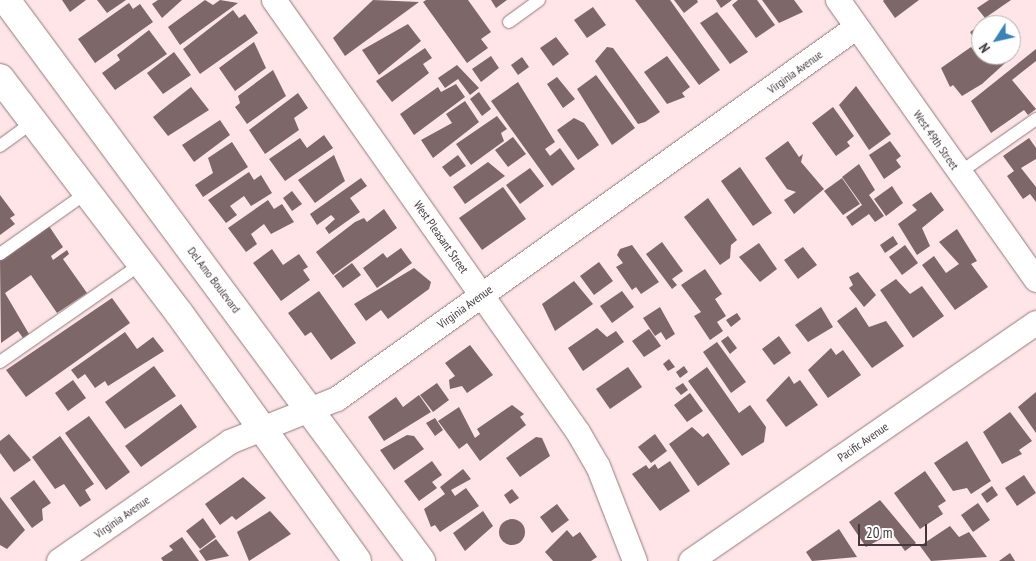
<!DOCTYPE html>
<style>
body{margin:0}
#map{position:relative;width:1036px;height:561px;overflow:hidden;background:#ffe5e7;font-family:"PT Sans Narrow",sans-serif}
div>[style]{position:absolute}
.building>*{inset:0;background:#7e6769}
.round{border-radius:50%}
.roads{filter:drop-shadow(0 0 1px #917a7c) drop-shadow(0 0 1px #917a7c)}
.service>*{height:12px;margin:-6px;padding:0 6px;transform-origin:6px;border-radius:6px;background:#fff}
.minor>*{height:24px;margin:-12px;padding:0 12px;transform-origin:12px;border-radius:12px;background:#fff}
.primary>*{height:28px;margin:-14px;padding:0 14px;transform-origin:14px;border-radius:14px;background:#fff}
span{translate:-50% -50%;white-space:nowrap;text-align:center;line-height:1.15;-webkit-text-stroke:5px #fff;paint-order:stroke}
.street-label{font-size:12px;color:#43393a}
.north{position:absolute;left:971px;top:15px;width:50px;height:50px;box-sizing:border-box;background:#fff;border:1px solid #b4b0b0;border-radius:50%;rotate:235deg;font-size:14px;font-weight:700;line-height:20px;text-align:center;color:#43393a}
.north::after{content:'';display:block;margin:auto;width:18px;height:22px;background:#3983b7;clip-path:polygon(50% 0,100% 100%,50% 72%,0 100%)}
.scale{position:absolute;left:858px;top:524px;width:69px;height:22px;box-sizing:border-box;border:2px solid #43393a;border-top:0;padding-left:6px;font-size:15px;line-height:18px;white-space:nowrap;color:#43393a;-webkit-text-stroke:4px #fff;paint-order:stroke}
</style>
<div id="map">
<div class="building">
<div style="clip-path:polygon(62px 0,86px 0,70px 12px)"></div>
<div style="clip-path:polygon(97px 0,126px 0,107px 13px)"></div>
<div style="clip-path:polygon(158px 0,182px 0,162px 18px,152px 4px)"></div>
<div style="clip-path:polygon(205px 0,213px 5px,220px 0,238px 3px,180px 45px,168px 27px)"></div>
<div style="clip-path:polygon(373px 0,419px 2px,345px 56px,333px 38px)"></div>
<div style="clip-path:polygon(426px 0,468px 0,491px 32px,481px 39px,488px 48px,467px 63px,423px 2px)"></div>
<div style="clip-path:polygon(491px 0,507px 0,496px 8px)"></div>
<div style="clip-path:polygon(635px 0,670px 0,720px 70px,699px 85px)"></div>
<div style="clip-path:polygon(674px 0,697px 0,698px 2px,684px 13px)"></div>
<div style="clip-path:polygon(716px 0,732px 0,721px 8px)"></div>
<div style="clip-path:polygon(738px 0,757px 0,775px 25px,756px 38px,732px 5px)"></div>
<div style="clip-path:polygon(762px 0,794px 0,803px 12px,779px 23px)"></div>
<div style="clip-path:polygon(919px 0,895px 18px,883px 1px,884px 0)"></div>
<div style="clip-path:polygon(989px 0,1011px 0,985px 18px,977px 8px)"></div>
<div style="clip-path:polygon(129px 3px,133px 9px,140px 4px,153px 22px,95px 63px,78px 39px)"></div>
<div style="clip-path:polygon(593px 7px,606px 25px,587px 38px,574px 20px)"></div>
<div style="clip-path:polygon(233px 10px,239px 18px,245px 14px,258px 33px,200px 74px,183px 49px)"></div>
<div style="clip-path:polygon(717px 12px,748px 52px,730px 64px,700px 23px)"></div>
<div style="clip-path:polygon(989px 19px,994px 25px,981px 25px,981px 55px,1011px 55px,1011px 50px,1014px 55px,982px 84px,962px 96px,953px 85px,950px 87px,941px 68px,971px 47px,975px 52px,980px 48px,970px 32px)"></div>
<div style="clip-path:polygon(408px 24px,421px 41px,379px 75px,362px 50px)"></div>
<div style="clip-path:polygon(149px 30px,167px 54px,115px 90px,102px 73px,120px 60px,117px 55px)"></div>
<div style="clip-path:polygon(556px 37px,569px 54px,553px 66px,540px 48px)"></div>
<div style="clip-path:polygon(254px 42px,266px 68px,235px 91px,219px 68px)"></div>
<div style="clip-path:polygon(607px 47px,613px 48px,660px 112px,645px 122px,638px 124px,595px 61px)"></div>
<div style="clip-path:polygon(425px 48px,432px 58px,423px 64px,429px 73px,392px 102px,376px 81px)"></div>
<div style="clip-path:polygon(1036px 49px,1036px 61px,1012px 80px,1036px 109px,1028px 115px,1024px 110px,991px 133px,971px 101px)"></div>
<div style="clip-path:polygon(174px 52px,191px 75px,163px 94px,147px 73px)"></div>
<div style="clip-path:polygon(491px 56px,499px 68px,481px 82px,472px 69px)"></div>
<div style="clip-path:polygon(667px 56px,690px 87px,682px 93px,685px 97px,667px 104px,644px 72px)"></div>
<div style="clip-path:polygon(522px 57px,529px 67px,518px 75px,511px 65px)"></div>
<div style="clip-path:polygon(457px 65px,479px 88px,470px 95px,458px 79px,445px 88px,438px 78px)"></div>
<div style="clip-path:polygon(273px 70px,286px 96px,247px 124px,235px 107px,240px 103px,238px 96px)"></div>
<div style="clip-path:polygon(596px 75px,635px 128px,612px 145px,577px 89px)"></div>
<div style="clip-path:polygon(557px 77px,575px 99px,563px 108px,547px 84px)"></div>
<div style="clip-path:polygon(518px 82px,555px 142px,545px 149px,550px 156px,560px 148px,575px 169px,552px 186px,491px 101px)"></div>
<div style="clip-path:polygon(456px 84px,465px 97px,414px 135px,400px 114px,438px 87px,441px 92px)"></div>
<div style="clip-path:polygon(856px 86px,891px 134px,869px 150px,839px 105px)"></div>
<div style="clip-path:polygon(191px 87px,209px 110px,168px 136px,153px 117px)"></div>
<div style="clip-path:polygon(479px 92px,491px 109px,482px 116px,470px 99px)"></div>
<div style="clip-path:polygon(298px 93px,308px 108px,294px 118px,299px 130px,265px 154px,249px 130px)"></div>
<div style="clip-path:polygon(465px 101px,479px 122px,433px 158px,421px 140px,452px 123px,446px 114px)"></div>
<div style="clip-path:polygon(833px 107px,854px 136px,847px 142px,850px 146px,836px 156px,812px 123px)"></div>
<div style="clip-path:polygon(497px 116px,507px 129px,501px 133px,504px 141px,471px 165px,456px 144px)"></div>
<div style="clip-path:polygon(574px 118px,584px 123px,599px 145px,578px 160px,557px 130px)"></div>
<div style="clip-path:polygon(220px 120px,230px 135px,194px 162px,182px 145px)"></div>
<div style="clip-path:polygon(324px 135px,333px 148px,285px 181px,269px 159px,300px 138px,307px 148px)"></div>
<div style="clip-path:polygon(513px 137px,526px 154px,508px 167px,495px 150px)"></div>
<div style="clip-path:polygon(1029px 138px,1036px 148px,1036px 159px,1021px 168px,1036px 187px,1036px 202px,1030px 194px,1023px 199px,1007px 176px,1014px 171px,1003px 156px)"></div>
<div style="clip-path:polygon(788px 141px,799px 157px,803px 154px,801px 162px,824px 189px,794px 214px,784px 200px,796px 192px,787px 189px,765px 158px)"></div>
<div style="clip-path:polygon(890px 141px,901px 156px,896px 160px,901px 167px,884px 179px,869px 155px)"></div>
<div style="clip-path:polygon(232px 142px,248px 167px,203px 197px,195px 185px,213px 173px,208px 158px)"></div>
<div style="clip-path:polygon(334px 155px,345px 181px,315px 203px,298px 180px)"></div>
<div style="clip-path:polygon(458px 155px,466px 166px,450px 177px,442px 167px)"></div>
<div style="clip-path:polygon(488px 162px,505px 176px,465px 204px,453px 187px)"></div>
<div style="clip-path:polygon(859px 164px,875px 190px,869px 195px,884px 216px,875px 222px,869px 214px,852px 226px,846px 217px,862px 205px,842px 177px)"></div>
<div style="clip-path:polygon(740px 167px,772px 213px,753px 226px,721px 181px)"></div>
<div style="clip-path:polygon(530px 168px,544px 186px,520px 204px,506px 185px)"></div>
<div style="clip-path:polygon(249px 172px,254px 180px,261px 175px,272px 193px,251px 206px,244px 196px,230px 206px,237px 215px,226px 223px,208px 200px)"></div>
<div style="clip-path:polygon(361px 178px,367px 186px,350px 198px,360px 212px,329px 234px,325px 228px,335px 219px,331px 215px,317px 225px,310px 214px)"></div>
<div style="clip-path:polygon(842px 178px,860px 204px,843px 215px,824px 191px)"></div>
<div style="clip-path:polygon(892px 186px,903px 203px,886px 216px,874px 199px)"></div>
<div style="clip-path:polygon(503px 187px,526px 219px,482px 250px,459px 218px)"></div>
<div style="clip-path:polygon(292px 191px,302px 204px,292px 211px,283px 198px)"></div>
<div style="clip-path:polygon(931px 192px,944px 210px,922px 228px,930px 246px,917px 255px,898px 224px,917px 210px,912px 205px)"></div>
<div style="clip-path:polygon(0 195px,15px 215px,10px 218px,15px 224px,0 235px)"></div>
<div style="clip-path:polygon(708px 198px,737px 240px,731px 245px,730px 258px,720px 265px,684px 217px)"></div>
<div style="clip-path:polygon(268px 200px,274px 209px,282px 204px,294px 222px,271px 234px,264px 224px,251px 234px,257px 244px,246px 252px,228px 228px)"></div>
<div style="clip-path:polygon(384px 209px,397px 228px,333px 275px,316px 252px,355px 222px,364px 218px,367px 222px)"></div>
<div style="clip-path:polygon(49px 226px,63px 247px,51px 256px,53px 260px,67px 250px,69px 254px,63px 259px,87px 293px,57px 313px,31px 275px,5px 293px,29px 334px,23px 338px,18px 331px,1px 343px,0 259px)"></div>
<div style="clip-path:polygon(957px 229px,977px 261px,971px 264px,988px 287px,955px 310px,922px 265px,934px 256px,946px 273px,959px 264px,939px 242px)"></div>
<div style="clip-path:polygon(893px 236px,898px 244px,885px 253px,880px 245px)"></div>
<div style="clip-path:polygon(662px 242px,683px 271px,672px 279px,677px 285px,672px 289px,646px 254px)"></div>
<div style="clip-path:polygon(759px 243px,777px 269px,760px 282px,739px 257px)"></div>
<div style="clip-path:polygon(632px 245px,659px 282px,641px 294px,636px 287px,632px 290px,616px 267px,623px 263px,617px 255px,620px 249px)"></div>
<div style="clip-path:polygon(905px 245px,918px 263px,902px 275px,889px 257px)"></div>
<div style="clip-path:polygon(803px 247px,817px 265px,798px 279px,784px 260px)"></div>
<div style="clip-path:polygon(401px 248px,412px 263px,377px 288px,363px 268px,383px 253px,387px 258px)"></div>
<div style="clip-path:polygon(272px 249px,283px 265px,299px 254px,308px 267px,303px 270px,310px 280px,281px 301px,253px 263px)"></div>
<div style="clip-path:polygon(599px 262px,613px 281px,594px 295px,580px 276px)"></div>
<div style="clip-path:polygon(352px 263px,361px 275px,343px 288px,334px 276px)"></div>
<div style="clip-path:polygon(414px 268px,431px 282px,429px 289px,388px 319px,381px 310px,366px 321px,354px 304px)"></div>
<div style="clip-path:polygon(705px 269px,722px 294px,715px 299px,726px 316px,717px 322px,723px 331px,710px 340px,694px 316px,701px 312px,681px 285px)"></div>
<div style="clip-path:polygon(858px 272px,876px 295px,864px 307px,849px 288px,853px 285px,849px 277px)"></div>
<div style="clip-path:polygon(896px 279px,910px 294px,922px 286px,944px 316px,913px 338px,880px 290px)"></div>
<div style="clip-path:polygon(574px 281px,593px 304px,555px 331px,542px 304px)"></div>
<div style="clip-path:polygon(319px 291px,356px 343px,331px 360px,311px 332px,305px 336px,288px 313px)"></div>
<div style="clip-path:polygon(622px 291px,634px 307px,612px 323px,600px 306px)"></div>
<div style="clip-path:polygon(112px 298px,130px 323px,26px 397px,6px 370px)"></div>
<div style="clip-path:polygon(660px 307px,675px 334px,666px 340px,661px 332px,655px 336px,643px 318px)"></div>
<div style="clip-path:polygon(821px 307px,833px 327px,808px 342px,795px 325px)"></div>
<div style="clip-path:polygon(856px 307px,869px 327px,886px 321px,904px 346px,872px 368px,837px 321px)"></div>
<div style="clip-path:polygon(737px 313px,741px 319px,731px 327px,726px 320px)"></div>
<div style="clip-path:polygon(597px 328px,607px 337px,616px 331px,624px 342px,583px 371px,568px 348px)"></div>
<div style="clip-path:polygon(649px 329px,661px 346px,644px 357px,632px 341px)"></div>
<div style="clip-path:polygon(125px 332px,137px 349px,153px 337px,164px 351px,108px 386px,105px 381px,95px 388px,85px 374px,78px 379px,71px 370px)"></div>
<div style="clip-path:polygon(728px 336px,737px 348px,730px 354px,721px 341px)"></div>
<div style="clip-path:polygon(779px 336px,791px 353px,774px 365px,762px 349px)"></div>
<div style="clip-path:polygon(717px 342px,746px 382px,731px 393px,703px 352px)"></div>
<div style="clip-path:polygon(470px 345px,493px 375px,467px 393px,462px 386px,450px 389px,449px 380px,455px 376px,445px 363px)"></div>
<div style="clip-path:polygon(831px 348px,836px 355px,843px 350px,861px 375px,828px 398px,808px 370px)"></div>
<div style="clip-path:polygon(669px 359px,675px 367px,668px 371px,663px 364px)"></div>
<div style="clip-path:polygon(154px 366px,176px 396px,125px 429px,105px 402px)"></div>
<div style="clip-path:polygon(684px 366px,688px 372px,680px 378px,676px 372px)"></div>
<div style="clip-path:polygon(628px 367px,642px 387px,610px 409px,596px 389px)"></div>
<div style="clip-path:polygon(707px 367px,739px 413px,750px 405px,766px 427px,764px 442px,742px 456px,688px 381px)"></div>
<div style="clip-path:polygon(789px 376px,794px 384px,800px 380px,818px 405px,786px 427px,766px 400px)"></div>
<div style="clip-path:polygon(73px 380px,86px 398px,68px 411px,55px 393px)"></div>
<div style="clip-path:polygon(437px 383px,449px 400px,433px 412px,420px 395px)"></div>
<div style="clip-path:polygon(683px 383px,688px 390px,681px 395px,675px 388px)"></div>
<div style="clip-path:polygon(1036px 392px,1036px 433px,1018px 407px)"></div>
<div style="clip-path:polygon(690px 393px,703px 411px,687px 422px,674px 405px)"></div>
<div style="clip-path:polygon(419px 395px,431px 412px,384px 441px,368px 417px,396px 397px,403px 407px)"></div>
<div style="clip-path:polygon(181px 404px,197px 427px,141px 467px,125px 446px)"></div>
<div style="clip-path:polygon(512px 405px,524px 414px,520px 417px,526px 425px,480px 461px,467px 443px,459px 449px,438px 421px,459px 407px,475px 438px,480px 434px,477px 429px)"></div>
<div style="clip-path:polygon(1010px 412px,1032px 441px,1019px 450px,1022px 454px,1002px 464px,983px 432px)"></div>
<div style="clip-path:polygon(89px 416px,130px 472px,106px 490px,65px 433px)"></div>
<div style="clip-path:polygon(435px 418px,443px 430px,435px 436px,426px 423px)"></div>
<div style="clip-path:polygon(692px 427px,703px 437px,708px 433px,730px 464px,698px 486px,669px 444px)"></div>
<div style="clip-path:polygon(9px 434px,31px 460px,14px 472px,0 453px,0 441px)"></div>
<div style="clip-path:polygon(655px 434px,667px 451px,651px 463px,638px 447px)"></div>
<div style="clip-path:polygon(407px 435px,414px 436px,424px 449px,394px 470px,380px 450px)"></div>
<div style="clip-path:polygon(60px 436px,94px 484px,85px 490px,91px 500px,80px 507px,64px 484px,55px 489px,32px 457px)"></div>
<div style="clip-path:polygon(536px 437px,542px 438px,550px 456px,520px 477px,506px 458px)"></div>
<div style="clip-path:polygon(967px 441px,991px 481px,971px 494px,967px 488px,953px 491px,934px 463px)"></div>
<div style="clip-path:polygon(432px 461px,442px 475px,432px 482px,437px 488px,419px 501px,404px 481px)"></div>
<div style="clip-path:polygon(670px 461px,690px 491px,660px 511px,632px 474px,646px 465px,649px 469px,655px 464px,658px 469px)"></div>
<div style="clip-path:polygon(463px 469px,471px 479px,451px 490px,455px 496px,466px 488px,479px 506px,440px 532px,435px 525px,431px 527px,424px 509px,445px 494px,440px 487px)"></div>
<div style="clip-path:polygon(925px 471px,946px 501px,938px 506px,943px 514px,920px 529px,894px 493px)"></div>
<div style="clip-path:polygon(1024px 475px,1036px 493px,1017px 506px,1005px 488px)"></div>
<div style="clip-path:polygon(243px 477px,266px 498px,236px 520px,232px 516px,220px 525px,205px 504px)"></div>
<div style="clip-path:polygon(34px 480px,51px 503px,42px 509px,43px 520px,32px 528px,10px 498px)"></div>
<div style="clip-path:polygon(992px 486px,998px 495px,987px 503px,981px 494px)"></div>
<div style="clip-path:polygon(512px 489px,519px 498px,510px 504px,504px 495px)"></div>
<div style="clip-path:polygon(0 497px,25px 530px,7px 549px,0 545px)"></div>
<div style="clip-path:polygon(880px 500px,916px 543px,905px 551px,892px 533px,866px 547px,849px 522px)"></div>
<div style="clip-path:polygon(978px 503px,990px 520px,973px 532px,961px 515px)"></div>
<div style="clip-path:polygon(557px 504px,569px 520px,552px 533px,540px 517px)"></div>
<div style="clip-path:polygon(270px 511px,291px 534px,249px 561px,237px 532px)"></div>
<div style="clip-path:polygon(483px 511px,493px 526px,465px 551px,453px 533px)"></div>
<div style="clip-path:polygon(203px 518px,216px 537px,200px 549px,186px 531px)"></div>
<div class="round" style="left:499px;top:519px;width:26px;height:26px"></div>
<div style="clip-path:polygon(950px 526px,959px 537px,969px 532px,987px 557px,931px 561px,920px 546px)"></div>
<div style="clip-path:polygon(839px 529px,857px 557px,812px 561px,806px 552px)"></div>
<div style="clip-path:polygon(567px 530px,573px 537px,580px 532px,597px 557px,591px 561px,553px 561px,545px 552px)"></div>
<div style="clip-path:polygon(182px 537px,199px 561px,163px 561px,161px 558px,173px 550px,169px 546px)"></div>
<div style="clip-path:polygon(216px 539px,229px 556px,206px 561px,199px 551px)"></div>
<div style="clip-path:polygon(1010px 553px,1015px 561px,999px 561px)"></div>
</div>
<div class="roads">
<div class="service">
<div style="left:509px;top:22px;width:37px;rotate:-36deg"></div>
<div style="left:0;top:146px;width:41px;rotate:-36deg"></div>
<div style="left:959px;top:173px;width:94px;rotate:-35deg"></div>
<div style="left:0;top:254px;width:105px;rotate:-35.3deg"></div>
<div style="left:0;top:362px;width:172px;rotate:-34.8deg"></div>
</div>
<div class="minor">
<div style="left:274px;top:0;width:528px;rotate:54.87deg"></div>
<div style="left:578px;top:432px;width:39px;rotate:60deg"></div>
<div style="left:598px;top:466px;width:102px;rotate:68.7deg"></div>
<div style="left:838px;top:0;width:343px;rotate:54.7deg"></div>
<div style="left:59px;top:561px;width:208px;rotate:-34.8deg"></div>
<div style="left:230px;top:442px;width:115px;rotate:-21.9deg"></div>
<div style="left:337px;top:399px;width:639px;rotate:-35.58deg"></div>
<div style="left:691px;top:561px;width:419px;rotate:-34.6deg"></div>
</div>
<div class="primary">
<div style="left:6px;top:0;width:698px;rotate:53.51deg"></div>
<div style="left:0;top:78px;width:295px;rotate:52.7deg"></div>
<div style="left:179px;top:313px;width:305px;rotate:54.3deg"></div>
</div>
</div>
<div class="street-label">
<span style="left:795px;top:72px;rotate:-36deg">Virginia Avenue</span>
<span style="left:936px;top:140px;rotate:55deg">West 49th Street</span>
<span style="left:441px;top:237px;rotate:55deg">West Pleasant Street</span>
<span style="left:214px;top:280px;rotate:53deg">Del Amo Boulevard</span>
<span style="left:465px;top:307px;rotate:-36deg">Virginia Avenue</span>
<span style="left:863px;top:442px;rotate:-35deg">Pacific Avenue</span>
<span style="left:122px;top:517px;rotate:-35deg">Virginia Avenue</span>
</div>
<div class="north">N</div>
<div class="scale">20 m</div>
</div>
